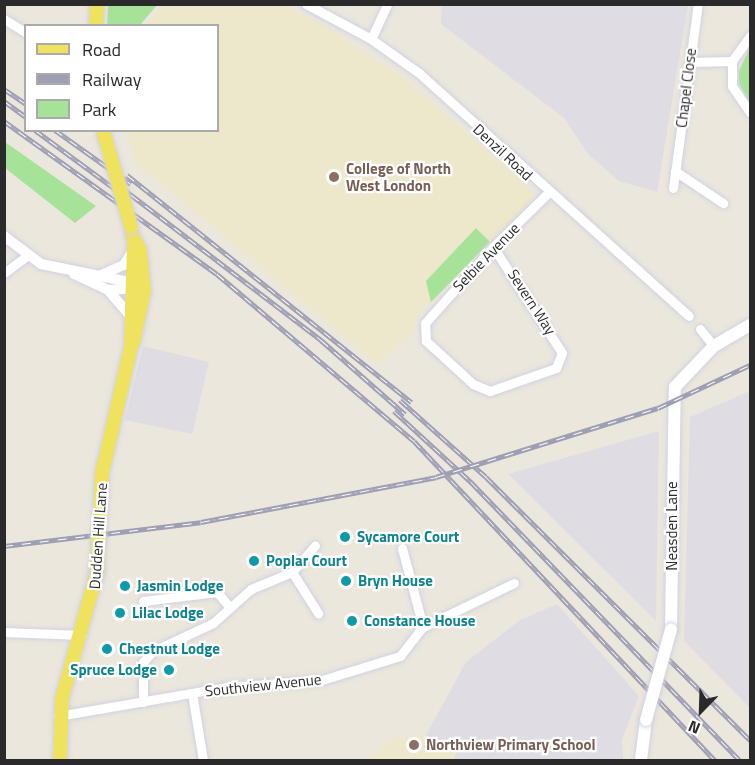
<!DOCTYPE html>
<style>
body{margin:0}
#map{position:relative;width:755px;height:765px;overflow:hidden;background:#ece7dc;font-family:"Titillium Web",sans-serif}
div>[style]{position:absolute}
.industrial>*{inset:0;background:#e0dce4}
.education>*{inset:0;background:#ede7cb}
.green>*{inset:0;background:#a7e299}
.roads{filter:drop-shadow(0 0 2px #d1d2e3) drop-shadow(0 0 2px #d1d2e3)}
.minor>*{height:9px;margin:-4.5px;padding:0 4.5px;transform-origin:4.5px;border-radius:4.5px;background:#fff}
.tertiary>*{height:10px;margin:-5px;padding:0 5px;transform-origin:5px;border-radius:5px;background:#fff}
.secondary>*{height:12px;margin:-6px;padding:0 6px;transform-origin:6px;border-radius:6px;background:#fff}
.primary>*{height:14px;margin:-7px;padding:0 7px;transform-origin:7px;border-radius:7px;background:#efe25e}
.rail>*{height:5px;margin-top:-2.5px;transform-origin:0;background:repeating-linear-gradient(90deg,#fff 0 9px,#9f9fb4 0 18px);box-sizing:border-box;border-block:2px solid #9f9fb4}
.bridges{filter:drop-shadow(0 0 2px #d1d2e3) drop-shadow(0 0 2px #d1d2e3)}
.secondary-bridge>*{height:12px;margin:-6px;padding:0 6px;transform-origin:6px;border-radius:6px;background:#fff}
.primary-bridge>*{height:14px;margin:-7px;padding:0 7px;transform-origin:7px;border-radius:7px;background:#efe25e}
.dots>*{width:16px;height:16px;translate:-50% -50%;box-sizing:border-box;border:3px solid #fff;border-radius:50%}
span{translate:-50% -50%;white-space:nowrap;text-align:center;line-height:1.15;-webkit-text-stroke:4.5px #fff;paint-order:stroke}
.street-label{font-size:15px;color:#2a2a2a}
.education-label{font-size:15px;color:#785e54;font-weight:700}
.left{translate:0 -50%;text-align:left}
.culture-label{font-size:15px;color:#0d838f;font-weight:700}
.right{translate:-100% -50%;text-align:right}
.frame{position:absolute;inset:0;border:6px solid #2a2a2a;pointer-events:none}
.legend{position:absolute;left:24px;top:24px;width:195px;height:108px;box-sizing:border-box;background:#fff;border:2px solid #aaa;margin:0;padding:8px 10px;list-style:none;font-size:18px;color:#2a2a2a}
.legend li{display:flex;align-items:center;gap:12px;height:30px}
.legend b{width:30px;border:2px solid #aaa}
.north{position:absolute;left:671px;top:681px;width:60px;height:60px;-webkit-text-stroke:4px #fff;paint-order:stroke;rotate:203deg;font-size:16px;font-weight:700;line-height:24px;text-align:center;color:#2a2a2a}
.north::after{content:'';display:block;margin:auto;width:21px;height:27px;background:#2a2a2a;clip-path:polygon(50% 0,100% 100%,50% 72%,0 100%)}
</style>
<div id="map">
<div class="industrial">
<div style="clip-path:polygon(442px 5px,688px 5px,657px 192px,619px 181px,588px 154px,564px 118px,441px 24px)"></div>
<div style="clip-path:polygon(143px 346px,209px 362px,192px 434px,125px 420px)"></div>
<div style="clip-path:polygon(750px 391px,750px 708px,684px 641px,690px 417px)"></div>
<div style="clip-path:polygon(659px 431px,656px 621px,508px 474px)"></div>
<div style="clip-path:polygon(557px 604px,639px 696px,622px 740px,623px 760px,453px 760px,457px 751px,426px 735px,466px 662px,520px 620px)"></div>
</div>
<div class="education">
<div style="clip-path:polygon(161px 5px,283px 5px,321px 23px,408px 81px,533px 192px,531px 201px,490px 242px,476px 228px,426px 281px,431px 302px,416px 316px,416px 329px,378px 365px,134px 161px,127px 131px,218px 130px,218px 26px,147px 25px)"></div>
<div style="clip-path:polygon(425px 735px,457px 752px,453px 760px,366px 760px,392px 739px)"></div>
</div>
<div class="green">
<div style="clip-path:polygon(108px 5px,108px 4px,157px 5px,140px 25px,107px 26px)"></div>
<div style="clip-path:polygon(750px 47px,750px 103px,739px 84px,739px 71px)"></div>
<div style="clip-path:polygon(4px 142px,5px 142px,96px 206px,75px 223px,5px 168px)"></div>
<div style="clip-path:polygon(476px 228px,490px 242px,431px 302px,426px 281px)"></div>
</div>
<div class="roads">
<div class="minor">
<div style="left:306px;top:4px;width:74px;rotate:28.3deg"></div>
<div style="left:371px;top:39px;width:59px;rotate:35.3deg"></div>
<div style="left:419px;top:73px;width:363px;rotate:42deg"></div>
<div style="left:4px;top:19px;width:26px;rotate:32deg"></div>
<div style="left:750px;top:36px;width:31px;rotate:126deg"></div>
<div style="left:732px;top:61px;width:25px;rotate:90deg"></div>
<div style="left:732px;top:86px;width:32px;rotate:56deg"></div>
<div style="left:371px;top:39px;width:38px;rotate:-65deg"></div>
<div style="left:689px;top:62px;width:43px;rotate:-1.3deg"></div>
<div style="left:675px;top:171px;width:58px;rotate:33.7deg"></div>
<div style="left:673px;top:188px;width:186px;rotate:-82.3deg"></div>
<div style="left:493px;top:247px;width:126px;rotate:56.9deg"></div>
<div style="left:562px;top:353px;width:16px;rotate:112deg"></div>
<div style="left:556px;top:368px;width:70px;rotate:160.8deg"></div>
<div style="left:490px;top:391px;width:18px;rotate:-158deg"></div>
<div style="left:473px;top:384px;width:64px;rotate:-137.5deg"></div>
<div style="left:426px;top:341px;width:18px;rotate:-93deg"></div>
<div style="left:425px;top:323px;width:102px;rotate:-48.2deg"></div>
<div style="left:493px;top:247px;width:77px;rotate:-44.5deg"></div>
<div style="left:4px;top:273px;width:31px;rotate:-37deg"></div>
<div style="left:700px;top:329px;width:22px;rotate:51deg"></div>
<div style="left:402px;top:548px;width:82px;rotate:75.1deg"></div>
<div style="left:292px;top:572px;width:49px;rotate:57.6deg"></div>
<div style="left:143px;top:601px;width:75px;rotate:-6.9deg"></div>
<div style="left:217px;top:592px;width:17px;rotate:50deg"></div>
<div style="left:4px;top:632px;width:78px;rotate:2.2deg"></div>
<div style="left:192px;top:693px;width:68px;rotate:80.7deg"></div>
<div style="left:143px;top:702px;width:40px;rotate:-90deg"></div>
<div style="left:143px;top:662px;width:15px;rotate:-48deg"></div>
<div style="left:153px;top:651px;width:66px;rotate:-25deg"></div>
<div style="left:213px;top:623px;width:51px;rotate:-41.8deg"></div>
<div style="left:251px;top:589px;width:44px;rotate:-22.5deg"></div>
<div style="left:292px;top:572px;width:35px;rotate:-49deg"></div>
<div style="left:58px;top:716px;width:170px;rotate:-9.8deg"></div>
<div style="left:226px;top:687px;width:96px;rotate:-4.2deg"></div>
<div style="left:322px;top:680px;width:82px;rotate:-17.1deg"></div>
<div style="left:400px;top:656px;width:37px;rotate:-52deg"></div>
<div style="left:423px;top:627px;width:101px;rotate:-25.8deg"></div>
</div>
<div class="tertiary">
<div style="left:4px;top:236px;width:46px;rotate:37.1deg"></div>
<div style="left:41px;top:264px;width:100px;rotate:11.5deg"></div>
<div style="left:74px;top:274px;width:38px;rotate:25deg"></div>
<div style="left:108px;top:290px;width:29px;rotate:-4deg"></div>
<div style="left:99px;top:276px;width:27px;rotate:-24deg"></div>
<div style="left:124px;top:265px;width:12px;rotate:-59deg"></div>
<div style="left:108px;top:290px;width:33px;rotate:49deg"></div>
</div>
<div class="secondary">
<div style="left:671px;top:629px;width:242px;rotate:-89.1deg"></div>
<div style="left:675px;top:387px;width:57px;rotate:-46.4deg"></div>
<div style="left:714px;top:346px;width:42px;rotate:-30.3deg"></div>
<div style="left:641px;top:760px;width:40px;rotate:-82.9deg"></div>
</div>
<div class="primary">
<div style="left:96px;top:26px;width:22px;rotate:-87deg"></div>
<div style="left:132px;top:235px;width:17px;rotate:62deg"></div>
<div style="left:140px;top:250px;width:41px;rotate:84.4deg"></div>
<div style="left:144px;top:291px;width:53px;rotate:101.9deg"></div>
<div style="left:99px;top:536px;width:63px;rotate:-87.3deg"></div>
<div style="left:102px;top:473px;width:130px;rotate:-77.1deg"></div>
<div style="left:131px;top:346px;width:104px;rotate:-88.3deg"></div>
<div style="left:60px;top:760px;width:62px;rotate:-88.2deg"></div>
<div style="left:62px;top:698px;width:131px;rotate:-74.5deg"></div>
</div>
</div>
<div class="rail">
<div style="left:4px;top:89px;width:27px;rotate:34deg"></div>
<div style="left:4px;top:101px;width:27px;rotate:36deg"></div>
<div style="left:4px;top:121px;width:262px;rotate:35.7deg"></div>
<div style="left:217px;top:274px;width:258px;rotate:40.3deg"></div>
<div style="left:414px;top:441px;width:439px;rotate:46.7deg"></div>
<div style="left:35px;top:130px;width:108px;rotate:36.3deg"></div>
<div style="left:55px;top:130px;width:93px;rotate:35.4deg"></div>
<div style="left:127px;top:175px;width:364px;rotate:38.6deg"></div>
<div style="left:117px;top:184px;width:257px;rotate:37.4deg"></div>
<div style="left:321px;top:340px;width:112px;rotate:41.4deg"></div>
<div style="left:400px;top:400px;width:115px;rotate:41.8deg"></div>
<div style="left:486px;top:477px;width:373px;rotate:44.9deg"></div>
<div style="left:394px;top:411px;width:105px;rotate:42.7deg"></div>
<div style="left:471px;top:482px;width:386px;rotate:46deg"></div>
<div style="left:4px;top:546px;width:198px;rotate:-6.9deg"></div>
<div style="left:201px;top:522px;width:239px;rotate:-10.8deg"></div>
<div style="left:436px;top:477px;width:232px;rotate:-17.3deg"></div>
<div style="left:658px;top:408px;width:102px;rotate:-25.1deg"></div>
</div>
<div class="bridges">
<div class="secondary-bridge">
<div style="left:646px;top:720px;width:94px;rotate:-74.6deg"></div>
</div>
<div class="primary-bridge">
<div style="left:104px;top:134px;width:97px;rotate:73.8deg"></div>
<div style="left:97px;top:572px;width:36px;rotate:-87deg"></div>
</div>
</div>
<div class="dots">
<div style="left:334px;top:177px;background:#8d6e63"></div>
<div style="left:345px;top:537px;background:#0f9aa8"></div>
<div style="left:254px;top:561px;background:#0f9aa8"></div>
<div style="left:346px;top:581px;background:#0f9aa8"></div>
<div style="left:125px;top:586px;background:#0f9aa8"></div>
<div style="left:120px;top:613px;background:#0f9aa8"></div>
<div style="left:352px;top:621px;background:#0f9aa8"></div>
<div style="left:107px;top:649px;background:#0f9aa8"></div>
<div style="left:169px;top:670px;background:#0f9aa8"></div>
<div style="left:414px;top:745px;background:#8d6e63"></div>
</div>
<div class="street-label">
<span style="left:686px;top:88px;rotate:-83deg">Chapel Close</span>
<span style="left:503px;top:152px;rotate:43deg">Denzil Road</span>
<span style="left:486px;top:257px;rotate:-46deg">Selbie Avenue</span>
<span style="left:532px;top:302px;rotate:57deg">Severn Way</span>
<span style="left:672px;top:526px;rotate:-90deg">Neasden Lane</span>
<span style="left:98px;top:536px;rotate:-86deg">Dudden Hill Lane</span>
<span style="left:263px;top:685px;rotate:-6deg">Southview Avenue</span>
</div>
<div class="education-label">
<span class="left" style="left:346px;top:177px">College of North<br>West London</span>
<span class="left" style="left:426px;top:745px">Northview Primary School</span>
</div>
<div class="culture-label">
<span class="left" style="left:357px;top:537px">Sycamore Court</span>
<span class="left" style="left:266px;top:561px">Poplar Court</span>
<span class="left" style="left:358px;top:581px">Bryn House</span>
<span class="left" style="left:137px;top:586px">Jasmin Lodge</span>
<span class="left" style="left:132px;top:613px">Lilac Lodge</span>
<span class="left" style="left:364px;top:621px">Constance House</span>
<span class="left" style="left:119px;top:649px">Chestnut Lodge</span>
<span class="right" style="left:157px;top:670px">Spruce Lodge</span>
</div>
<div class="frame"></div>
<ul class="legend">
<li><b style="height:8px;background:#efe25e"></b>Road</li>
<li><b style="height:8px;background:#9f9fb4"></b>Railway</li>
<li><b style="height:16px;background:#a7e299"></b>Park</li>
</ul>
<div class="north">N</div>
</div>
